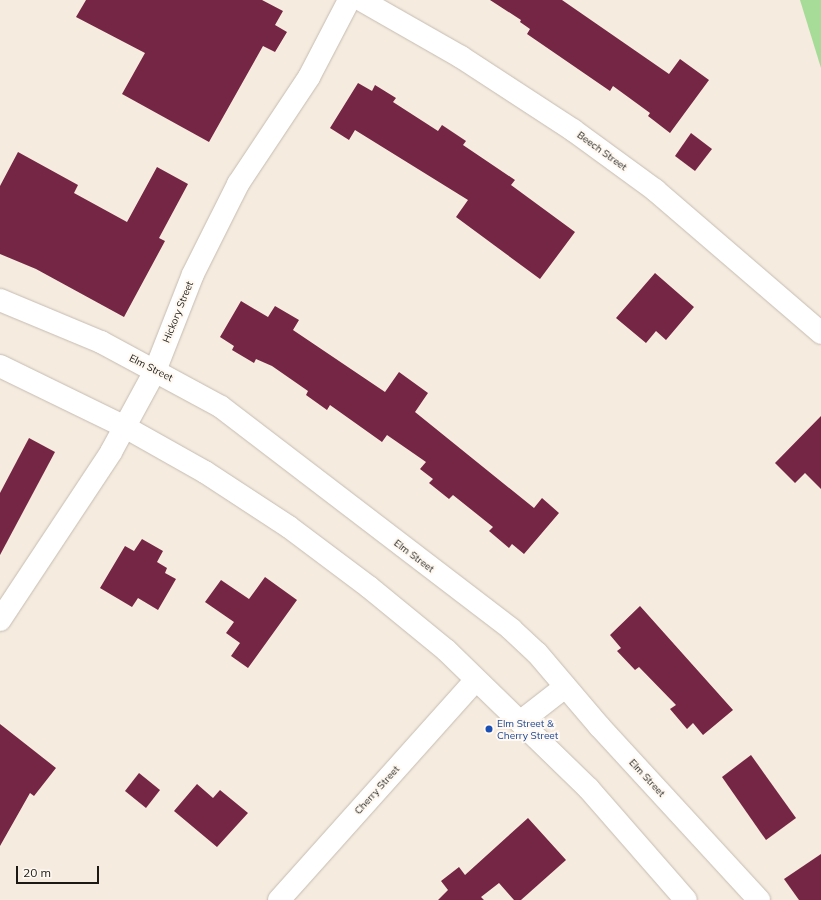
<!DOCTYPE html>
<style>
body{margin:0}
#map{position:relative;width:821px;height:900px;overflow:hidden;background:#f5ebdf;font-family:Mulish,sans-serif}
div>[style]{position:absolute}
.green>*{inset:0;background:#a6dc97}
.building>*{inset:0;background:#762645}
.roads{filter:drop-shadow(0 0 1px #c5bbb0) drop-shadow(0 0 1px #c5bbb0)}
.minor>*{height:22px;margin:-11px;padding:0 11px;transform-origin:11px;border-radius:11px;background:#fff}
.dots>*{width:11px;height:11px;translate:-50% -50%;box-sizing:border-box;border:2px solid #fff9f2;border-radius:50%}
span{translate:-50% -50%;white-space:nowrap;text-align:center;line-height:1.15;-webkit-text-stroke:4px #fff9f2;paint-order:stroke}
.street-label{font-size:10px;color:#1c1915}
.transit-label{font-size:10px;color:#164399}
.left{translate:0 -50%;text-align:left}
.scale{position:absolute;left:16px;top:866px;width:83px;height:18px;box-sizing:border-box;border:2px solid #1c1915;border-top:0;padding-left:5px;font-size:12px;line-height:14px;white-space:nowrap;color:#1c1915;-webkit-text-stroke:3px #fff9f2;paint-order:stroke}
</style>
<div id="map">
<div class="green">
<div style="clip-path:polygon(800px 0,821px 0,821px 68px)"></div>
</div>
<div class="building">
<div style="clip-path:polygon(86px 0,262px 0,283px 11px,275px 25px,287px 32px,275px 52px,263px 46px,209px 142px,122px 94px,145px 53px,76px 17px)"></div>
<div style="clip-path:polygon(490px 0,562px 0,669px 74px,680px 59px,709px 80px,670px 133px,648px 116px,650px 113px,613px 86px,610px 91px,527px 34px,530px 29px,520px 22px,521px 20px)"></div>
<div style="clip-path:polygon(358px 83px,372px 91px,375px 85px,396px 98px,393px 102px,438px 131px,442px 125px,466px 141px,463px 145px,515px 180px,511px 185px,575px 232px,540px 279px,456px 217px,468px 200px,355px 130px,349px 140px,330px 128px)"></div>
<div style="clip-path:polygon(691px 133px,712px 149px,695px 171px,675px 156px)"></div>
<div style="clip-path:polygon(18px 152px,78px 185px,74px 193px,127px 222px,157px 167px,188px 184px,159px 238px,165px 241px,124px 317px,36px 269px,0 254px,0 186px)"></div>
<div style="clip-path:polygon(655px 273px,694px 307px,666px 340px,656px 331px,646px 343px,616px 318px)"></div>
<div style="clip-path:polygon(241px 301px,268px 317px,275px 306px,299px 320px,293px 330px,385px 392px,399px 372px,428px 393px,415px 412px,534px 508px,542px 498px,559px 513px,524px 554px,512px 544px,509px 548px,489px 531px,493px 527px,453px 495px,449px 499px,429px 483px,433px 479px,420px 469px,426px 462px,387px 435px,382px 442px,330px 405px,327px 410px,306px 395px,308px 391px,272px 366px,256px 359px,254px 363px,232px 350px,234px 346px,220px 337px)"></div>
<div style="clip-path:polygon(821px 416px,821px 489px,805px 473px,795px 483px,775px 463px)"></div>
<div style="clip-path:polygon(29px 438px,55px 452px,0 555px,0 493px)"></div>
<div style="clip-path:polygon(142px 539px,163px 551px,157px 562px,167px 568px,165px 573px,176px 579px,158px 610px,138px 598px,132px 607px,100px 588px,125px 546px,134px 551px)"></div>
<div style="clip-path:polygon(265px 577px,297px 600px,248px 668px,231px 656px,240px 643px,226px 633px,234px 622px,205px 602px,221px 580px,249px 599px)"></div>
<div style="clip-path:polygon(640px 606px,733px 710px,703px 735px,693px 723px,687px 729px,670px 709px,676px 705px,639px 667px,635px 670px,617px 651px,621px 648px,610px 635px)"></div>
<div style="clip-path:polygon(0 724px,56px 768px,34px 796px,30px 793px,0 846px)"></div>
<div style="clip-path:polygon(751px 755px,796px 818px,766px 840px,722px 777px)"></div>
<div style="clip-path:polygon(139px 773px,160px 790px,146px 808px,125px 791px)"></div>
<div style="clip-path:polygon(197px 784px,213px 798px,220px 790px,248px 813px,217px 847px,174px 811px)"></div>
<div style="clip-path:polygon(528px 818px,566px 860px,521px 900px,514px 900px,499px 883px,481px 897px,484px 900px,438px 900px,448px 890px,441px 881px,459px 867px,465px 875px)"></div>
<div style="clip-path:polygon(821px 854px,821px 900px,799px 900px,784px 879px)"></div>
</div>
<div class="roads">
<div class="minor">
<div style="left:361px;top:0;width:115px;rotate:29.7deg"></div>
<div style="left:461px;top:57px;width:134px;rotate:33.1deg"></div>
<div style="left:573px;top:130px;width:102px;rotate:36.2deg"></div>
<div style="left:655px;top:190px;width:219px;rotate:40.7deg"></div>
<div style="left:0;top:300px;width:109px;rotate:22.6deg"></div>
<div style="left:101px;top:342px;width:136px;rotate:28.4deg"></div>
<div style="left:221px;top:407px;width:365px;rotate:37.4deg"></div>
<div style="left:511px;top:629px;width:35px;rotate:43deg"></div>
<div style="left:537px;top:653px;width:97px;rotate:49.6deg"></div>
<div style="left:600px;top:727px;width:235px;rotate:47.4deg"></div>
<div style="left:0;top:366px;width:139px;rotate:26deg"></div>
<div style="left:125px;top:427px;width:92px;rotate:29.4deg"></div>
<div style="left:205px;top:472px;width:100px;rotate:33.2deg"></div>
<div style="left:289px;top:527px;width:100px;rotate:36.9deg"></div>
<div style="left:369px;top:587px;width:99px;rotate:39.3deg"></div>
<div style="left:446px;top:650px;width:199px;rotate:44.2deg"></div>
<div style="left:589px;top:789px;width:147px;rotate:48.9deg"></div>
<div style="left:0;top:620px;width:201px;rotate:-56.5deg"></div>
<div style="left:111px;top:452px;width:92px;rotate:-61.5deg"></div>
<div style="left:155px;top:371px;width:104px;rotate:-68.6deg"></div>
<div style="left:193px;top:274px;width:101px;rotate:-63.4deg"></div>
<div style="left:238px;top:184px;width:128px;rotate:-56.4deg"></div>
<div style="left:309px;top:77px;width:87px;rotate:-62.5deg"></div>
<div style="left:520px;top:722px;width:57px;rotate:-37.9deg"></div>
<div style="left:279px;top:900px;width:295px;rotate:-48.2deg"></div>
</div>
</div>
<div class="dots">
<div style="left:489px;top:729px;background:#1a4fb4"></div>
</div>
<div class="street-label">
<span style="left:602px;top:151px;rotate:36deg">Beech Street</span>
<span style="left:178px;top:312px;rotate:-68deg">Hickory Street</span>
<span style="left:151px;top:368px;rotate:27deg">Elm Street</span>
<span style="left:414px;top:556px;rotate:37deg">Elm Street</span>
<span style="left:647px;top:778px;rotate:47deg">Elm Street</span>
<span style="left:377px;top:790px;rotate:-48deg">Cherry Street</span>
</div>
<div class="transit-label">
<span class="left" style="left:497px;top:729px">Elm Street &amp;<br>Cherry Street</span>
</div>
<div class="scale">20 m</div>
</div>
